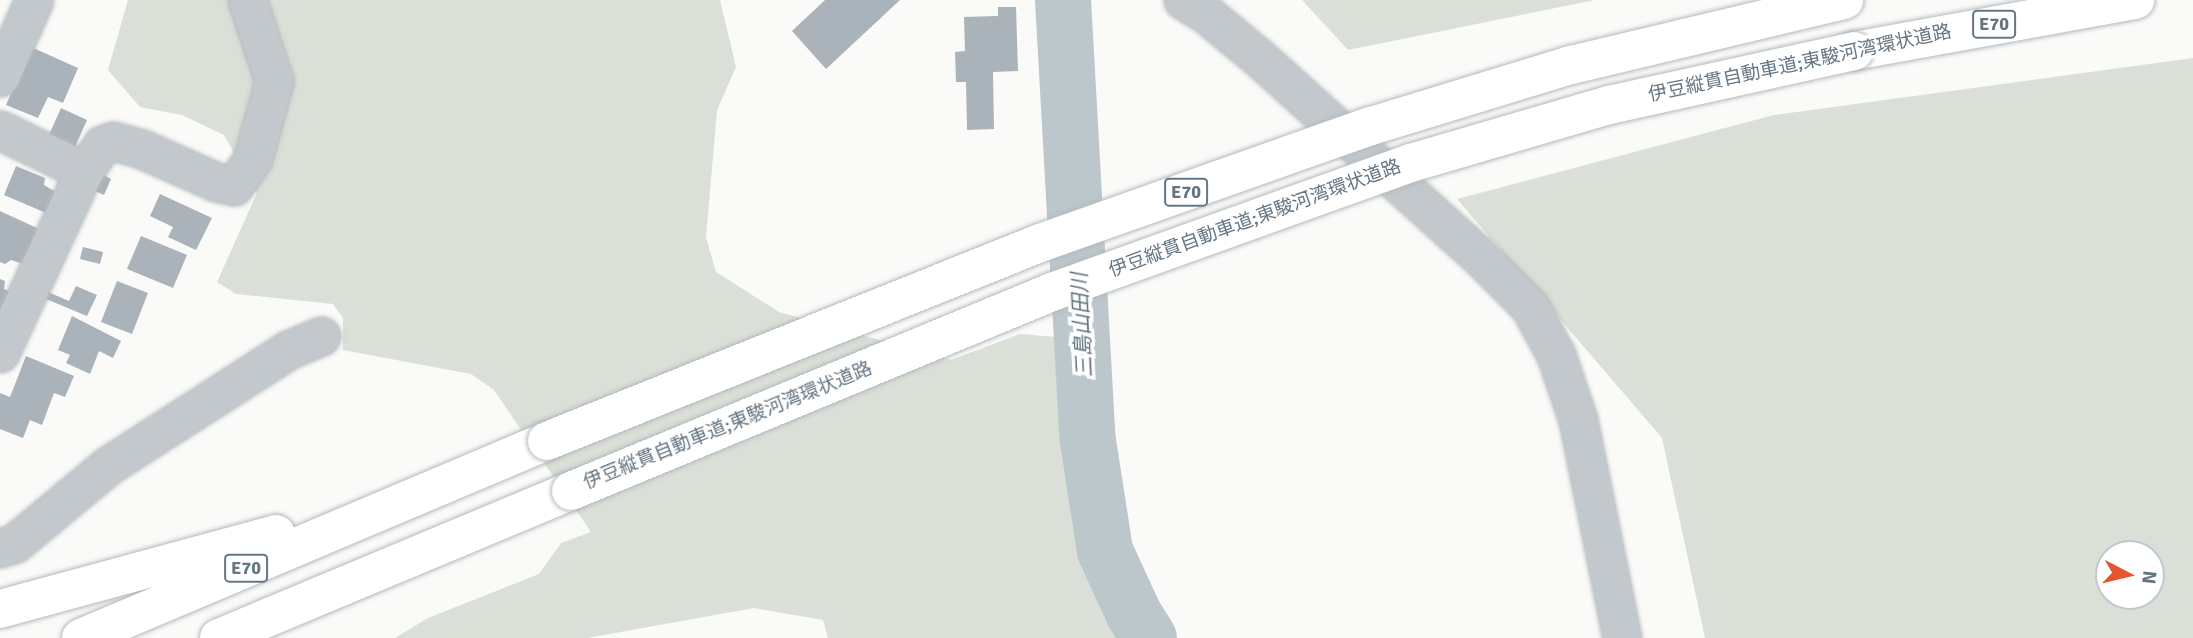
<!DOCTYPE html>
<meta charset="utf-8">
<style>
body{margin:0}
#map{position:relative;width:2193px;height:638px;overflow:hidden;background:#fafaf8;font-family:Signika,"Noto Sans JP",sans-serif}
div>[style]{position:absolute}
.green>*{inset:0;background:#dadfd7}
.river>*{height:56px;margin:-28px;padding:0 28px;transform-origin:28px;border-radius:28px;background:#bbc7cb}
.building>*{inset:0;background:#aab3b9}
.roads{filter:drop-shadow(0 0 2px #b4b9bd) drop-shadow(0 0 2px #b4b9bd)}
.street>*{height:37px;margin:-18.5px;padding:0 18.5px;transform-origin:18.5px;border-radius:18.5px;background:#c3c8cc}
.highway>*{height:38px;margin:-19px;padding:0 19px;transform-origin:19px;border-radius:19px;background:#fff}
.bridges{filter:drop-shadow(0 0 2px #b4b9bd) drop-shadow(0 0 2px #b4b9bd)}
.highway-bridge>*{height:38px;margin:-19px;padding:0 19px;transform-origin:19px;border-radius:19px;background:#fff}
span{translate:-50% -50%;white-space:nowrap;text-align:center;line-height:1.15;-webkit-text-stroke:7px #fff;paint-order:stroke}
.shield-label span{padding:2px 5px;background:#fff;border:2px solid;border-radius:5px;-webkit-text-stroke-width:0}
.shield-label{font-size:18px;color:#657683;font-weight:700}
.street-label{font-size:19px;color:#657683}
.water-label{font-size:21px;color:#60757c;font-style:italic}
.north{position:absolute;left:2095px;top:540px;width:70px;height:70px;box-sizing:border-box;background:#fff;border:2px solid #c1c8cd;border-radius:50%;rotate:97deg;font-size:19px;font-weight:700;line-height:28px;text-align:center;color:#657683}
.north::after{content:'';display:block;margin:auto;width:24px;height:32px;background:#e4572e;clip-path:polygon(50% 0,100% 100%,50% 72%,0 100%)}
</style>
<div id="map">
<div class="green">
<div style="clip-path:polygon(128px 0,720px 0,736px 67px,717px 110px,706px 237px,716px 272px,779px 312px,951px 360px,1020px 334px,1056px 337px,1062px 370px,1060px 409px,1090px 479px,1136px 638px,828px 638px,823px 620px,754px 608px,587px 638px,395px 638px,428px 618px,539px 574px,561px 543px,591px 532px,494px 390px,471px 374px,343px 350px,343px 318px,333px 304px,236px 294px,217px 282px,257px 193px,224px 135px,182px 115px,140px 107px,108px 70px)"></div>
<div style="clip-path:polygon(1302px 0,1595px 0,1348px 50px)"></div>
<div style="clip-path:polygon(evenodd,2193px 58px,2193px 638px,1705px 638px,1662px 438px,1457px 199px,1774px 115px,2193px 58px,2109px 554px,2151px 554px,2151px 596px,2109px 596px,2109px 554px)"></div>
</div>
<div class="river">
<div style="left:1063px;top:0;width:442px;rotate:86.8deg"></div>
<div style="left:1088px;top:441px;width:111px;rotate:81.2deg"></div>
<div style="left:1105px;top:551px;width:69px;rotate:65.3deg"></div>
<div style="left:1134px;top:614px;width:28px;rotate:58deg"></div>
</div>
<div class="building">
<div style="clip-path:polygon(825px 0,900px 0,826px 69px,792px 31px)"></div>
<div style="clip-path:polygon(998px 7px,1016px 7px,1018px 71px,993px 72px,994px 129px,967px 130px,966px 82px,956px 82px,955px 52px,965px 51px,964px 17px,998px 16px)"></div>
<div style="clip-path:polygon(31px 47px,78px 68px,63px 103px,48px 97px,38px 118px,6px 105px)"></div>
<div style="clip-path:polygon(61px 108px,87px 120px,75px 147px,49px 135px)"></div>
<div style="clip-path:polygon(16px 166px,45px 178px,44px 185px,56px 192px,46px 213px,4px 195px)"></div>
<div style="clip-path:polygon(102px 174px,111px 179px,104px 195px,95px 191px)"></div>
<div style="clip-path:polygon(160px 194px,212px 218px,196px 250px,168px 237px,173px 227px,150px 216px)"></div>
<div style="clip-path:polygon(0 211px,39px 229px,23px 264px,11px 260px,5px 264px,0 262px)"></div>
<div style="clip-path:polygon(141px 236px,187px 255px,173px 288px,127px 269px)"></div>
<div style="clip-path:polygon(83px 247px,103px 252px,100px 264px,80px 259px)"></div>
<div style="clip-path:polygon(0 279px,5px 281px,4px 289px,9px 291px,0 311px)"></div>
<div style="clip-path:polygon(117px 281px,148px 293px,132px 334px,101px 322px)"></div>
<div style="clip-path:polygon(76px 286px,97px 295px,87px 316px,46px 299px,48px 292px,69px 301px)"></div>
<div style="clip-path:polygon(72px 316px,121px 341px,113px 358px,99px 351px,90px 374px,66px 363px,70px 355px,58px 350px)"></div>
<div style="clip-path:polygon(26px 356px,74px 376px,65px 397px,54px 393px,42px 425px,30px 420px,23px 438px,0 429px,0 393px,10px 397px)"></div>
</div>
<div class="roads">
<div class="street">
<div style="left:1183px;top:0;width:27px;rotate:31deg"></div>
<div style="left:1206px;top:14px;width:66px;rotate:39.5deg"></div>
<div style="left:1257px;top:56px;width:293px;rotate:42deg"></div>
<div style="left:1475px;top:252px;width:78px;rotate:45deg"></div>
<div style="left:1530px;top:307px;width:55px;rotate:61.6deg"></div>
<div style="left:1556px;top:355px;width:69px;rotate:71.3deg"></div>
<div style="left:1578px;top:420px;width:222px;rotate:78.6deg"></div>
<div style="left:0;top:77px;width:84px;rotate:-66.2deg"></div>
<div style="left:0;top:130px;width:93px;rotate:26deg"></div>
<div style="left:84px;top:171px;width:200px;rotate:114.8deg"></div>
<div style="left:84px;top:171px;width:32px;rotate:-55deg"></div>
<div style="left:102px;top:145px;width:12px;rotate:-20deg"></div>
<div style="left:113px;top:141px;width:30px;rotate:15deg"></div>
<div style="left:142px;top:149px;width:81px;rotate:24deg"></div>
<div style="left:216px;top:182px;width:18px;rotate:13deg"></div>
<div style="left:234px;top:186px;width:34px;rotate:-56deg"></div>
<div style="left:253px;top:158px;width:80px;rotate:-74.7deg"></div>
<div style="left:274px;top:81px;width:85px;rotate:-108.4deg"></div>
<div style="left:0;top:548px;width:16px;rotate:-18deg"></div>
<div style="left:15px;top:543px;width:122px;rotate:-39.7deg"></div>
<div style="left:109px;top:465px;width:213px;rotate:-32.7deg"></div>
<div style="left:288px;top:350px;width:36px;rotate:-23deg"></div>
</div>
<div class="highway">
<div style="left:1854px;top:51px;width:286px;rotate:-10.3deg"></div>
<div style="left:0;top:609px;width:286px;rotate:-15.2deg"></div>
<div style="left:81px;top:638px;width:506px;rotate:-22.92deg"></div>
<div style="left:219px;top:638px;width:381px;rotate:-22.7deg"></div>
</div>
</div>
<div class="bridges">
<div class="highway-bridge">
<div style="left:547px;top:441px;width:531px;rotate:-21.88deg"></div>
<div style="left:1040px;top:243px;width:351px;rotate:-19.5deg"></div>
<div style="left:1371px;top:126px;width:209px;rotate:-17deg"></div>
<div style="left:1571px;top:65px;width:281px;rotate:-13.4deg"></div>
<div style="left:571px;top:491px;width:521px;rotate:-22.48deg"></div>
<div style="left:1052px;top:292px;width:381px;rotate:-19.8deg"></div>
<div style="left:1411px;top:163px;width:206px;rotate:-16.3deg"></div>
<div style="left:1609px;top:105px;width:251px;rotate:-12.4deg"></div>
</div>
</div>
<div class="shield-label">
<span style="left:1994px;top:24px">E70</span>
<span style="left:1186px;top:192px">E70</span>
<span style="left:246px;top:568px">E70</span>
</div>
<div class="street-label">
<span style="left:1800px;top:64px;rotate:-12deg">伊豆縦貫自動車道;東駿河湾環状道路</span>
<span style="left:1255px;top:219px;rotate:-20deg">伊豆縦貫自動車道;東駿河湾環状道路</span>
<span style="left:728px;top:426px;rotate:-22deg">伊豆縦貫自動車道;東駿河湾環状道路</span>
</div>
<div class="water-label">
<span style="left:1082px;top:325px;rotate:-93deg">三島山田川</span>
</div>
<div class="north">N</div>
</div>
